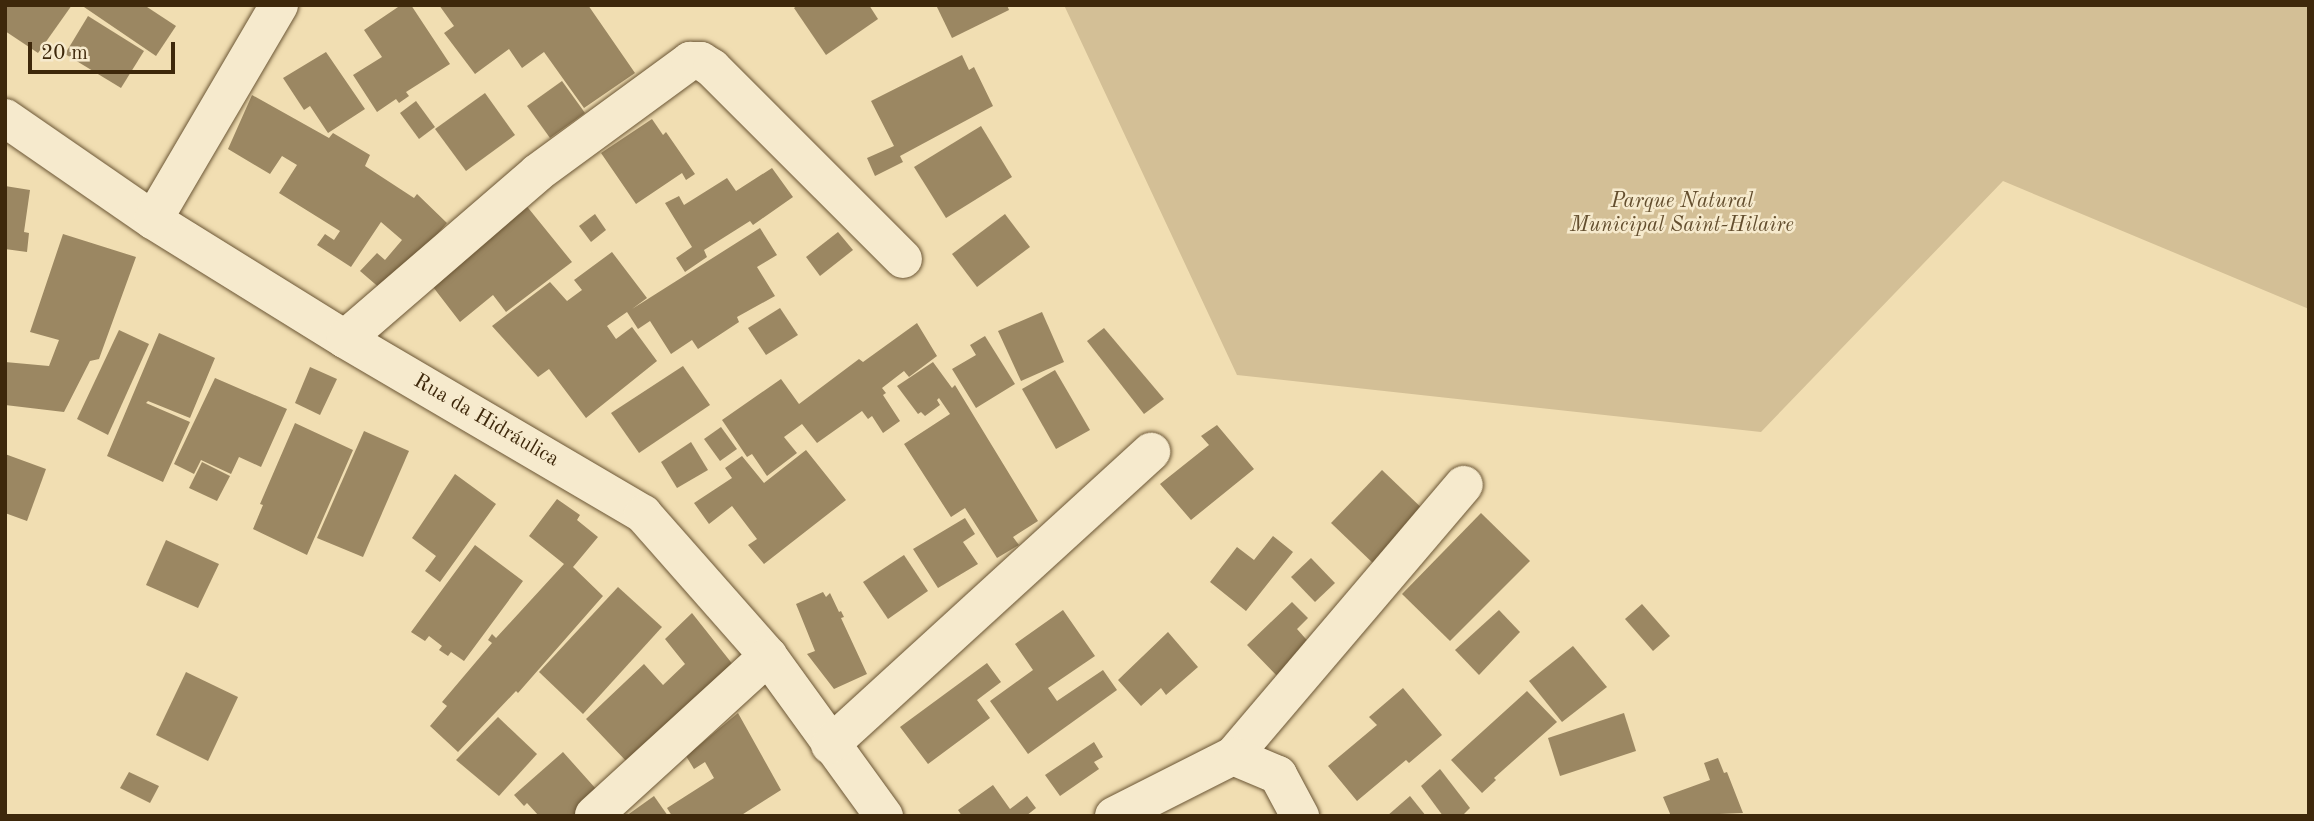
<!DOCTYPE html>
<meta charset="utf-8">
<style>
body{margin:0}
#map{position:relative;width:2314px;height:821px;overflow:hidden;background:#f1deb2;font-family:"Old Standard TT",serif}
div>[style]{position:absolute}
.green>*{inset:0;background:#d3bf96}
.building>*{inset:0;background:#9b8762}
.roads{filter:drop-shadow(0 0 2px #6b5635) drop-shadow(0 0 2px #6b5635)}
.minor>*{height:38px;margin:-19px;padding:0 19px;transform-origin:19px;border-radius:19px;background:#f6eacd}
span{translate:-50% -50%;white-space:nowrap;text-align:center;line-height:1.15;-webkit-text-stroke:5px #f6eacd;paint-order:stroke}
.park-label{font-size:21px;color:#634e2e;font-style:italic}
.street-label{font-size:21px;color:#3e280b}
.frame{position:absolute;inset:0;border:7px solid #3e280b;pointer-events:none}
.scale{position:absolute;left:28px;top:42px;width:147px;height:32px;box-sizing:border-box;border:4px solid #3e280b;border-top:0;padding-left:9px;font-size:21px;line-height:24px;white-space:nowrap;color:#3e280b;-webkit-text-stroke:5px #f6eacd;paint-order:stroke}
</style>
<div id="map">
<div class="green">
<div style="clip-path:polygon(1064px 5px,2309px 5px,2309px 309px,2003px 181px,1761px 432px,1237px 375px)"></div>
</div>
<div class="building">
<div style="clip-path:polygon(5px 5px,72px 5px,38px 53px,5px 31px)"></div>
<div style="clip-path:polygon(81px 5px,144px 5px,176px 26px,156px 56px)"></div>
<div style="clip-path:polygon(401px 5px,411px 5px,450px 64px,406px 92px,409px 96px,399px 103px,396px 99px,377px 112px,353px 75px,382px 57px,364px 30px)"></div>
<div style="clip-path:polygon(439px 5px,588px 5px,635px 73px,584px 108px,544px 52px,522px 68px,509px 49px,475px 74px,444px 33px,454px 26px)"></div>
<div style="clip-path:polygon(798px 5px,869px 5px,878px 19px,826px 55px,794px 8px)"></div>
<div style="clip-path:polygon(936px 5px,1007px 5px,1009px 10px,952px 38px)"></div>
<div style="clip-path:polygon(88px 16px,144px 51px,121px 88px,65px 54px)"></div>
<div style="clip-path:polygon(326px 52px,365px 109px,328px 133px,310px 106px,304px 110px,283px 78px)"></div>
<div style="clip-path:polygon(962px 55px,969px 70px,974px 67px,993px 106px,900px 156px,903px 162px,875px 176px,867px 158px,894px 146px,871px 101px)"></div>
<div style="clip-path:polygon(562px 81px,585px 113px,550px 138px,527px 106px)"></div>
<div style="clip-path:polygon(485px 93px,515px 135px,466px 171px,435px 129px)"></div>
<div style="clip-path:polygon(252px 95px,329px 138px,333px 133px,370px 155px,365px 166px,414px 198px,417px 194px,447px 223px,399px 278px,382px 290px,360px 271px,377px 253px,385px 260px,402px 240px,381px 222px,351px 267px,317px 245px,325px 234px,334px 240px,340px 231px,279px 193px,297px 165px,282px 156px,270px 174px,228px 149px)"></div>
<div style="clip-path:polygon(416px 101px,435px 127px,419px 139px,400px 113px)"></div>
<div style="clip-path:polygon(652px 119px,663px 135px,666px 132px,695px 174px,686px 180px,682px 173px,636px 204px,601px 153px)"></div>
<div style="clip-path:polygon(981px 126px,1012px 177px,946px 218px,914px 167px)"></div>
<div style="clip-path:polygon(772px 168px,793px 197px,753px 225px,750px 221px,704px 250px,707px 257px,685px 272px,676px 258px,692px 247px,665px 203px,679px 196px,684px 205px,727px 178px,736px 191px)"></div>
<div style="clip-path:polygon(5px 186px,30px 190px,24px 232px,29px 233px,27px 252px,5px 249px)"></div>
<div style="clip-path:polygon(525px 204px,572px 262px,506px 312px,493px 295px,460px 322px,430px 283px)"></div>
<div style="clip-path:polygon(595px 214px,606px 230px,591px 242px,579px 226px)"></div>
<div style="clip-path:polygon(1005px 214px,1030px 247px,977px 287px,952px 254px)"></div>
<div style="clip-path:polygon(760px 228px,777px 255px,757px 267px,775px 296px,737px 317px,739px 322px,698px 349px,692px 340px,671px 354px,650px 321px,638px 329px,627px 312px,607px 326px,616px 339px,632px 327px,657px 361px,586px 418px,549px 369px,538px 377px,492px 326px,550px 282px,567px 301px,582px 290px,574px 280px,612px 252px,647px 298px,632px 309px)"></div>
<div style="clip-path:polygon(838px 232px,853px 250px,820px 276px,806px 257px)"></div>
<div style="clip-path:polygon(63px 234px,136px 257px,99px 359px,90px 361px,64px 412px,5px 405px,5px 362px,49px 366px,59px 340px,30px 332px)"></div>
<div style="clip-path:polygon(780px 308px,798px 335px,766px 355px,748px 328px)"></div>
<div style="clip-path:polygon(1042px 312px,1064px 362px,1021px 381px,998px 331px)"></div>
<div style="clip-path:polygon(917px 323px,937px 356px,909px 377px,904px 371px,882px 388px,886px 393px,883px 395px,900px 421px,883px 433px,872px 416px,868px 419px,862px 411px,817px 443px,802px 424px,784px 437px,797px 453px,767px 476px,752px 454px,747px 457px,722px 420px,781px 379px,799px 404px,859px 359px,863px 362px)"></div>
<div style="clip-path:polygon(1104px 328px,1164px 399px,1144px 414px,1087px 341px)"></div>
<div style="clip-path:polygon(119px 330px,149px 344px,108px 435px,77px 419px)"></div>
<div style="clip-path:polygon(159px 333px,215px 358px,190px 418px,148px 401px,146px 403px,190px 422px,163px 482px,107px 456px)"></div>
<div style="clip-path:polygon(985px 336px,1015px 384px,976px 408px,952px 369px,976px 355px,970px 345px)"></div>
<div style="clip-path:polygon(933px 362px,952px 388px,955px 385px,1038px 521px,1013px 537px,1019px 545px,997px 558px,965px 508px,951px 517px,904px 444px,950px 414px,939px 398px,937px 400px,940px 405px,925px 416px,921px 412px,918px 414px,897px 386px)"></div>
<div style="clip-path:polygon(683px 366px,710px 405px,639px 453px,611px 413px)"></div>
<div style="clip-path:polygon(310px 367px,337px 379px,320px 415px,295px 403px)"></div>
<div style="clip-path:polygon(1055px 370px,1090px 430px,1056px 449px,1022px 389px)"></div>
<div style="clip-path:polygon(215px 378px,287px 409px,261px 467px,239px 457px,231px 474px,201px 460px,194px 474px,174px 464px)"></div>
<div style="clip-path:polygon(295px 423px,353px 450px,307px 555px,253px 529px,263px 505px,260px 504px)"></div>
<div style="clip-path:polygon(1217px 425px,1254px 469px,1191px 520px,1160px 484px,1209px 445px,1201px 436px)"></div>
<div style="clip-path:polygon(721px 427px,737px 449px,720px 461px,704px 439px)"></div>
<div style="clip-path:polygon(364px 431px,409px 451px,363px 557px,317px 538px)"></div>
<div style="clip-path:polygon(691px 442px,708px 470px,677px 488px,661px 462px)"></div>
<div style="clip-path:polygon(806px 450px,846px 500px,764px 564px,748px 545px,757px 539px,732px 506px,709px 524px,694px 503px,732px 478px,725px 468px,742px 456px,764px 483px)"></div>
<div style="clip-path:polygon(5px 454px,46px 469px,27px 521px,5px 513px)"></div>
<div style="clip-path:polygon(202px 462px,230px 476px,217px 501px,189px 488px)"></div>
<div style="clip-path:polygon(1382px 470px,1428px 514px,1377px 567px,1331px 523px)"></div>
<div style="clip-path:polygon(455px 474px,496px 504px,440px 582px,425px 571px,436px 556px,412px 538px)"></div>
<div style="clip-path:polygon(557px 499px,580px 515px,577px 520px,598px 537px,573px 567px,603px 596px,518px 693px,516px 691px,458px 752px,430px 726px,447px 706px,442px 702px,492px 643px,488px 640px,492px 634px,496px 638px,564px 564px,529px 536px)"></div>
<div style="clip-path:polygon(1481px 513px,1530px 561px,1450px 641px,1402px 594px)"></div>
<div style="clip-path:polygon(965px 518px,975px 534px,963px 542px,978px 564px,938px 588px,913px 549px)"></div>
<div style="clip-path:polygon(1273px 536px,1293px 552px,1246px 611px,1210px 582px,1237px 547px,1254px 560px)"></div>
<div style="clip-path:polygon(166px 540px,219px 564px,198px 608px,146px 585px)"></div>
<div style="clip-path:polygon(475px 545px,523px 581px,464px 661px,451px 652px,448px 656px,439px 650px,442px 646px,429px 636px,425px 641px,411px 632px)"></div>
<div style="clip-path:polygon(904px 555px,928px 591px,888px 619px,863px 582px)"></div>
<div style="clip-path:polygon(1311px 558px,1335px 583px,1315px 602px,1291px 577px)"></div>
<div style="clip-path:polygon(618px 587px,662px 627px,583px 714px,539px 672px)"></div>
<div style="clip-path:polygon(823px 592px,826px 597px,830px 593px,839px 612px,841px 611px,844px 617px,841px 618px,867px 674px,834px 689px,807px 654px,815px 651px,796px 604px)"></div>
<div style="clip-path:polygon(1292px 602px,1308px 618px,1297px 629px,1313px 647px,1280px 679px,1247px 645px)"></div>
<div style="clip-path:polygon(1642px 604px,1670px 636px,1653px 651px,1625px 619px)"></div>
<div style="clip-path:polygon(1063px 610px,1095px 656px,1048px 688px,1057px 701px,1103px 670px,1117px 690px,1028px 754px,990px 701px,1033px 670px,1015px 644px)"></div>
<div style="clip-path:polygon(1499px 610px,1520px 632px,1479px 675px,1455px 650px)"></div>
<div style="clip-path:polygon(692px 613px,734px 666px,628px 763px,586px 719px,644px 664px,663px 685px,685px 664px,665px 639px)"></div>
<div style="clip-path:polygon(1168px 632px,1198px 667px,1166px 695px,1161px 688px,1141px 706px,1118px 680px)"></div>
<div style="clip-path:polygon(1573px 646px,1607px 687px,1562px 722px,1529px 681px)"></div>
<div style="clip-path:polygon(987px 663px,1001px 682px,977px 700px,990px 718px,928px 764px,900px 727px)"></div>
<div style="clip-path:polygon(186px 672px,238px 697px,208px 761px,156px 735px)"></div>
<div style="clip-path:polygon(1403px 688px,1442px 735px,1409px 763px,1406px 760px,1357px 801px,1328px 766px,1377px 725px,1369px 717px)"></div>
<div style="clip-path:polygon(1527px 691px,1557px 722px,1494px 778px,1496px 780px,1482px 793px,1451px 760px)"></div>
<div style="clip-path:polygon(738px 713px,781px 790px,740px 816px,672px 816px,667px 808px,714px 778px,705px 762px,694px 769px,686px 756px)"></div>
<div style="clip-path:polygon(1624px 713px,1636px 751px,1560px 776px,1548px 738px)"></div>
<div style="clip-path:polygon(498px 717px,537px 754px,499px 796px,456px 760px)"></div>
<div style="clip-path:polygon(1094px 742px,1103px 757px,1094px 762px,1099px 769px,1060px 796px,1045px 775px)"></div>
<div style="clip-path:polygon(563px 752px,605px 799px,582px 816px,539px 816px,527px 803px,524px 806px,514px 795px)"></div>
<div style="clip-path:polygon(1718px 758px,1724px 773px,1727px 772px,1743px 813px,1671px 816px,1663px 797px,1710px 780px,1704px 763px)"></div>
<div style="clip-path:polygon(1440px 769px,1470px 808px,1462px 816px,1443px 816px,1421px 786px)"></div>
<div style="clip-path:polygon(129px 772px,159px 786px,150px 803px,120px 788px)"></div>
<div style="clip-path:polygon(993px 785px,1010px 809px,1027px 796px,1036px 808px,1026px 816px,962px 816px,958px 810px)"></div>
<div style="clip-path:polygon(654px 796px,668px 816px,626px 816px)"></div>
<div style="clip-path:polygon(1410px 796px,1426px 816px,1387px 816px)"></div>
</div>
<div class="roads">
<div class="minor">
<div style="left:5px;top:118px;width:180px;rotate:34.6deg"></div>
<div style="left:153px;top:220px;width:226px;rotate:31.8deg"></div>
<div style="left:345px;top:339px;width:346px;rotate:30.4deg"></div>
<div style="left:643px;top:514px;width:189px;rotate:48.6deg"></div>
<div style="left:768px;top:656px;width:198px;rotate:54.1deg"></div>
<div style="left:153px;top:220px;width:249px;rotate:-59.6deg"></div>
<div style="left:345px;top:339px;width:254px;rotate:-40.8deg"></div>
<div style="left:537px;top:173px;width:190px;rotate:-36.2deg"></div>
<div style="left:690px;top:61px;width:11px"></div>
<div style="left:701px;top:61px;width:13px;rotate:32deg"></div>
<div style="left:712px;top:68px;width:270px;rotate:45deg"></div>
<div style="left:830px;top:745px;width:435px;rotate:-42.4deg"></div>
<div style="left:1233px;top:756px;width:356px;rotate:-49.6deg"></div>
<div style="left:594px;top:815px;width:236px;rotate:-42.4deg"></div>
<div style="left:1114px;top:816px;width:133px;rotate:-26.8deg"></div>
<div style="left:1233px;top:756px;width:49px;rotate:22.9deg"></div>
<div style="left:1278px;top:775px;width:47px;rotate:61.8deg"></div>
</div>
</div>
<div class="park-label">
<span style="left:1682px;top:214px">Parque Natural<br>Municipal Saint-Hilaire</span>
</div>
<div class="street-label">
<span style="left:486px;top:421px;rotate:30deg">Rua da Hidráulica</span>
</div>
<div class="frame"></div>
<div class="scale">20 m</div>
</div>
